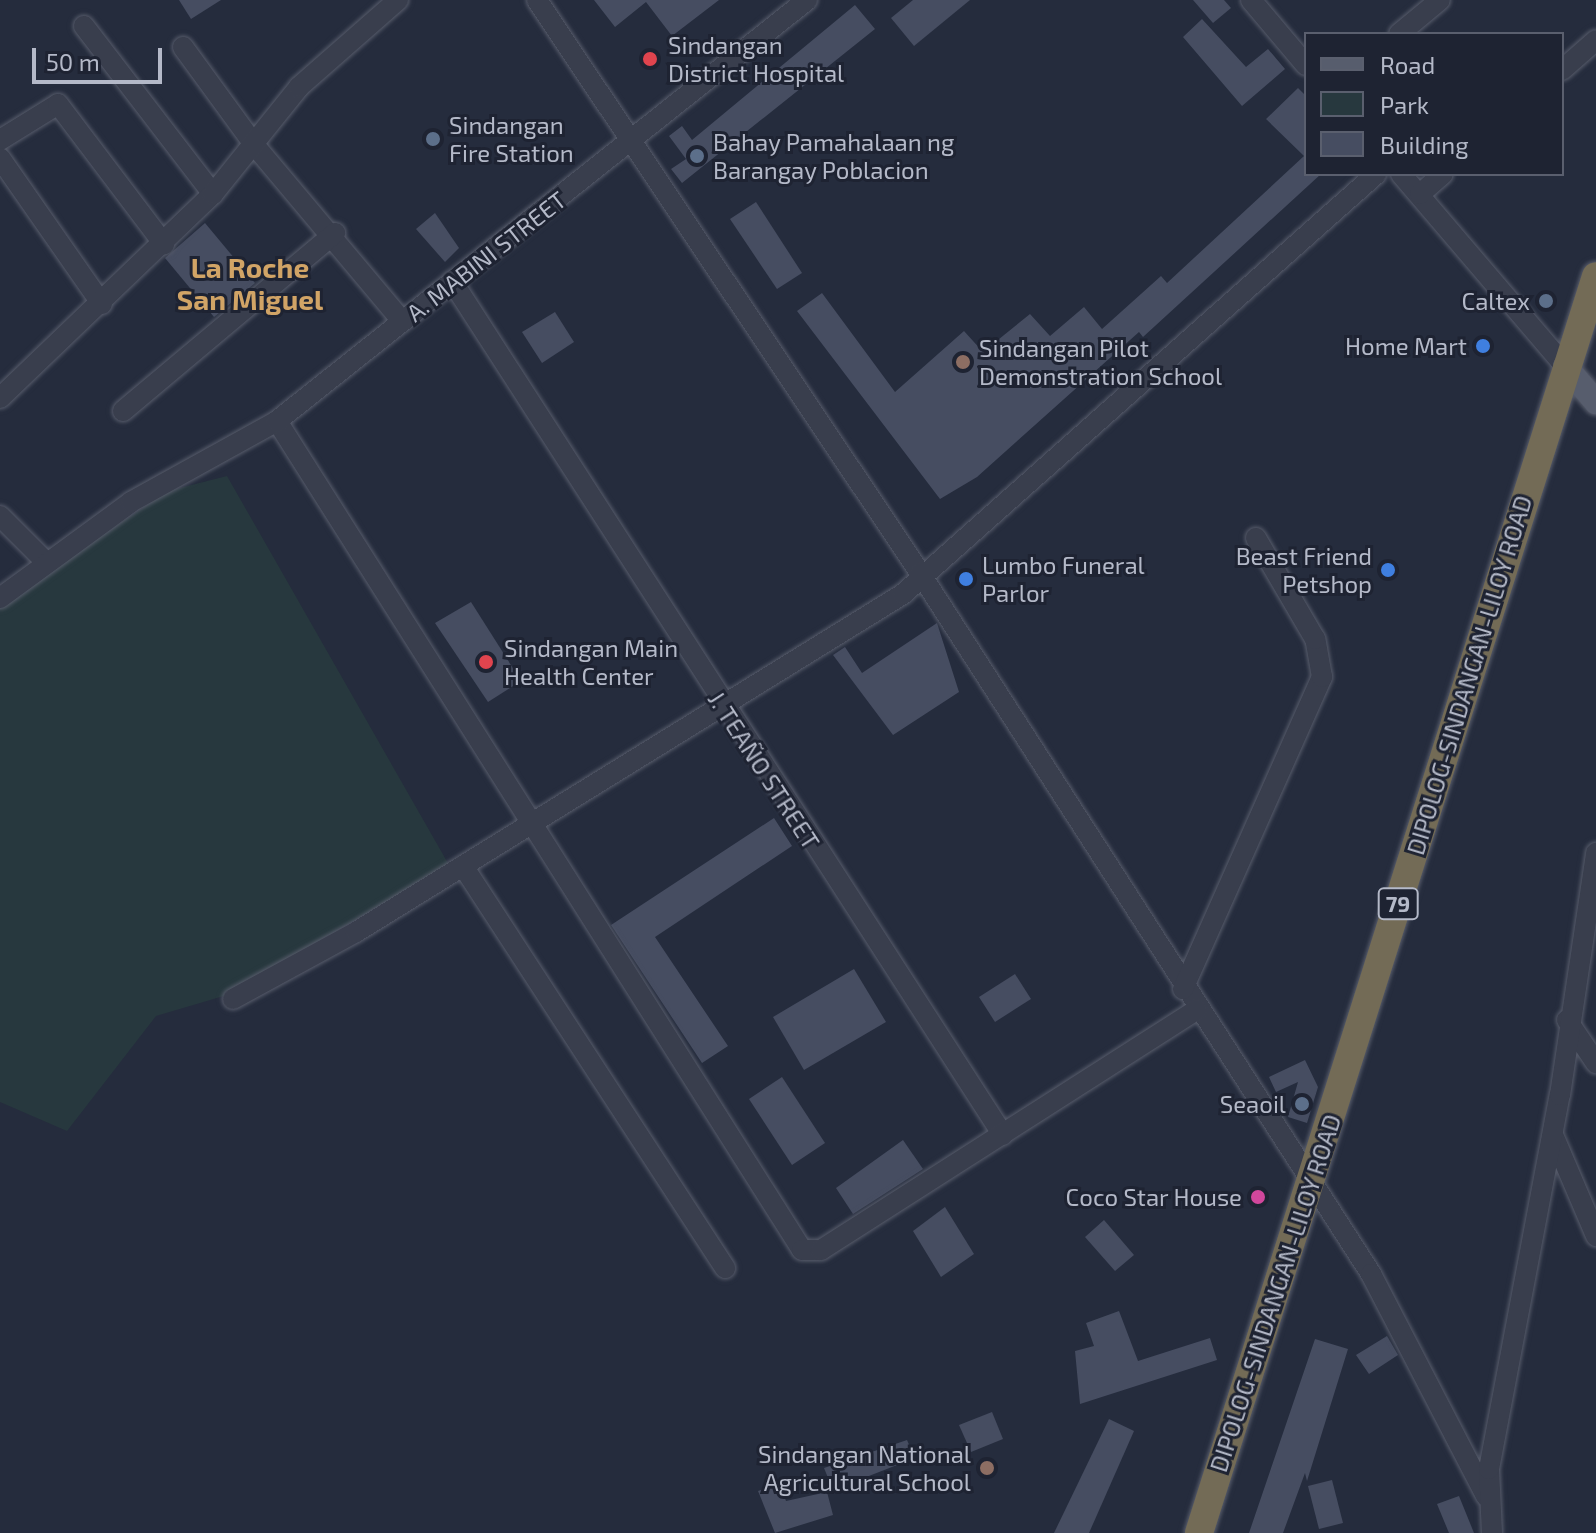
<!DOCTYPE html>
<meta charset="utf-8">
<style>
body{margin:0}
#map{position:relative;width:1596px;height:1533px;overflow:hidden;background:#252c3d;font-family:"Exo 2",sans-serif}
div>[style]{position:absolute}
.green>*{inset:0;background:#27383e}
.building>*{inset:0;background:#464d61}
.roads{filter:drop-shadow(0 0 2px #575c6b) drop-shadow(0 0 2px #575c6b)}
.minor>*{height:20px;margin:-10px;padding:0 10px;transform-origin:10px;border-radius:10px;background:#393e4d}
.major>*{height:24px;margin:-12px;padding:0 12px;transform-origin:12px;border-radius:12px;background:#575d6d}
.highway>*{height:28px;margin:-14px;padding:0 14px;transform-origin:14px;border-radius:14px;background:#736b56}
.dots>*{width:22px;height:22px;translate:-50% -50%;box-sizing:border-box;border:4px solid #1e2332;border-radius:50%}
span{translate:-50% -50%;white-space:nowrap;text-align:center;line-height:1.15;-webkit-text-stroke:6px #1e2332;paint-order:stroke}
.shield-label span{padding:2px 6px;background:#1e2332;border:2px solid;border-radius:6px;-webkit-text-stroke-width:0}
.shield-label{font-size:22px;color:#b4b9c8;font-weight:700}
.poi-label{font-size:24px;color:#b4b9c8}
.left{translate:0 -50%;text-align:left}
.right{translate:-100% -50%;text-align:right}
.street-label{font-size:24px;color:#b4b9c8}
.quarter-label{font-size:28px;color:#d1a466;font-weight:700}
.legend{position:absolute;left:1304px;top:32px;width:260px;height:144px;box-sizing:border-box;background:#1e2332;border:2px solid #5a5f6e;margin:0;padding:10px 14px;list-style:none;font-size:24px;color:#b4b9c8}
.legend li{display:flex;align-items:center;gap:16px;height:40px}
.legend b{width:40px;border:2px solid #5a5f6e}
.scale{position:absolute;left:32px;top:48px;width:130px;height:36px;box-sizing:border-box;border:4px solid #b4b9c8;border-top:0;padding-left:10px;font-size:24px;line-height:28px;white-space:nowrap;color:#b4b9c8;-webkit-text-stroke:6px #1e2332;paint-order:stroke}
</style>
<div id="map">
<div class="green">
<div style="clip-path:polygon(227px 476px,449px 865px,227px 995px,156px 1016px,67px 1131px,0 1102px,0 604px,168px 491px)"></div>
</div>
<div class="building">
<div style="clip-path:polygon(179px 0,221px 0,191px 19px)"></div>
<div style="clip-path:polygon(594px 0,719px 0,672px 36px,646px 2px,615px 27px)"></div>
<div style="clip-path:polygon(913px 0,970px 0,914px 46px,891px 18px)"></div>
<div style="clip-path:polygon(1193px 0,1224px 0,1231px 8px,1213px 23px)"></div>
<div style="clip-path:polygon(855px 5px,875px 29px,682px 183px,671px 169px,686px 159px,669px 136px,682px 126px,692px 140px)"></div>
<div style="clip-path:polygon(1202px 19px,1246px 67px,1268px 49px,1285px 69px,1242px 106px,1183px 37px)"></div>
<div style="clip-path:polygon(1298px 88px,1306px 96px,1306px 174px,1321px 174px,1143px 337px,1139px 332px,977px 477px,940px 499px,797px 311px,822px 293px,895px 392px,964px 331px,983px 352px,1030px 314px,1050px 336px,1084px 307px,1102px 329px,1161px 276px,1167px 283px,1304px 156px,1266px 119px)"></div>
<div style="clip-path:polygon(756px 202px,802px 273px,777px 289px,730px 219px)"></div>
<div style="clip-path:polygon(435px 213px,459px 248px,445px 262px,416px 229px)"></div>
<div style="clip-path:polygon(205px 223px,255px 283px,214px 317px,165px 258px)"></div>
<div style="clip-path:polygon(555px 312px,574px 342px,542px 363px,522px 332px)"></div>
<div style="clip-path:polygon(471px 602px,521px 681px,488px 702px,435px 623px)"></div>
<div style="clip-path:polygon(937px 623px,959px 692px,893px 735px,833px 655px,845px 647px,862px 673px)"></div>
<div style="clip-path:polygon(774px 818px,792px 846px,655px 937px,728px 1046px,702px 1063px,611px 925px)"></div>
<div style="clip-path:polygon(854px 969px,886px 1022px,804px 1070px,773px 1017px)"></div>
<div style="clip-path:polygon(1015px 974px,1031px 999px,995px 1022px,979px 997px)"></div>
<div style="clip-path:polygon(1305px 1060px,1318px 1087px,1307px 1123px,1288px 1117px,1298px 1082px,1276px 1092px,1269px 1077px)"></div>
<div style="clip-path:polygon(782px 1077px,825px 1143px,792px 1165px,749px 1099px)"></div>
<div style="clip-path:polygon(903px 1140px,923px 1169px,853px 1214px,836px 1188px)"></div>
<div style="clip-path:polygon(945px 1207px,974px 1254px,941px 1277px,913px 1231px)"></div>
<div style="clip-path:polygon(1104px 1220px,1134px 1255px,1115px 1271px,1085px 1237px)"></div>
<div style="clip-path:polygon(1119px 1311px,1138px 1361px,1210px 1338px,1217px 1360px,1080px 1404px,1075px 1351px,1094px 1346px,1086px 1323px)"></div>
<div style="clip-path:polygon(1387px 1336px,1398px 1355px,1369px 1374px,1356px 1355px)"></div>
<div style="clip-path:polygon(1315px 1339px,1348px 1349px,1307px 1481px,1305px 1473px,1283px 1533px,1249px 1533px)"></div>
<div style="clip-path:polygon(992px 1412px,1003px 1439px,971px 1452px,959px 1425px)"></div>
<div style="clip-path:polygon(1109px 1419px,1134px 1431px,1089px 1533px,1054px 1533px)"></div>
<div style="clip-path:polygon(907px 1440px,915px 1458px,833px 1490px,824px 1468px)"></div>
<div style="clip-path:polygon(1332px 1480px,1343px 1523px,1319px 1529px,1308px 1486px)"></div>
<div style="clip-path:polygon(780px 1484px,786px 1501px,827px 1492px,833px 1515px,775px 1533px,758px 1491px)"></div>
<div style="clip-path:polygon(1459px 1496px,1474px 1533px,1449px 1533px,1437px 1504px)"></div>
</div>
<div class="roads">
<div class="minor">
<div style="left:537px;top:0;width:689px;rotate:56.24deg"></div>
<div style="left:920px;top:573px;width:834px;rotate:57.24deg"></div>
<div style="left:1371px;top:1274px;width:250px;rotate:62.6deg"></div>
<div style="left:1251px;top:0;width:85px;rotate:49.8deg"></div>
<div style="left:84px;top:26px;width:212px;rotate:52.5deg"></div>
<div style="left:1399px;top:34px;width:53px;rotate:-39.7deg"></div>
<div style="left:183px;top:47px;width:124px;rotate:53.9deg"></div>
<div style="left:256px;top:147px;width:227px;rotate:50deg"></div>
<div style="left:1562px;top:70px;width:45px;rotate:-41.4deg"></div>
<div style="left:0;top:140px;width:68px;rotate:-31.8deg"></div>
<div style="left:58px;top:104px;width:176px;rotate:52.9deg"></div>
<div style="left:0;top:158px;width:178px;rotate:55.1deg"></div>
<div style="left:1401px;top:174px;width:253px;rotate:49.5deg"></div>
<div style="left:1420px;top:194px;width:30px;rotate:-41deg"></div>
<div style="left:452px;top:281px;width:1016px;rotate:57.17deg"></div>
<div style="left:0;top:398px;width:295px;rotate:-43.8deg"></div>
<div style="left:213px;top:194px;width:137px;rotate:-51.2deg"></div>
<div style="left:299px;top:87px;width:132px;rotate:-41.3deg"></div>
<div style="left:123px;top:411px;width:277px;rotate:-40deg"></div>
<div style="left:277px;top:421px;width:981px;rotate:57.65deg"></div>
<div style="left:802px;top:1250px;width:19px"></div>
<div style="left:821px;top:1250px;width:446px;rotate:-32.6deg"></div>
<div style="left:0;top:516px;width:65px;rotate:45deg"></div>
<div style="left:0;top:598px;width:162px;rotate:-36.2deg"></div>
<div style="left:131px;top:502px;width:167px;rotate:-29deg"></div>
<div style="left:277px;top:421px;width:677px;rotate:-38.46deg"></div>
<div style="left:463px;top:866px;width:480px;rotate:56.9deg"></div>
<div style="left:1183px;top:989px;width:342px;rotate:-66deg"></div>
<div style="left:1322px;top:677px;width:39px;rotate:-100deg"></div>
<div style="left:1315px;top:639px;width:117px;rotate:-120.3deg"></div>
<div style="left:233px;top:999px;width:140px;rotate:-28.6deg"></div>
<div style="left:356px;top:932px;width:643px;rotate:-31.71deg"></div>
<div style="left:903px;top:594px;width:633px;rotate:-41.6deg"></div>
<div style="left:1567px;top:1020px;width:52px;rotate:56deg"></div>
<div style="left:1553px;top:1135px;width:110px;rotate:66.9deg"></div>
<div style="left:1492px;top:1533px;width:64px;rotate:-92.7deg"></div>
<div style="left:1489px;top:1469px;width:381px;rotate:-79.3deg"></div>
<div style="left:1560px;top:1095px;width:245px;rotate:-81.5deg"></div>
</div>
<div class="major">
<div style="left:1565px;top:366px;width:48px;rotate:49.3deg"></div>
</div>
<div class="highway">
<div style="left:1199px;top:1533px;width:1318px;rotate:-72.47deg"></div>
</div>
</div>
<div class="dots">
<div style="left:650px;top:59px;background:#e0444e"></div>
<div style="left:433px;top:139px;background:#5c6f8a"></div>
<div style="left:697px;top:156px;background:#5c6f8a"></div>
<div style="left:1546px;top:301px;background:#5c6f8a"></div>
<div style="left:1483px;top:346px;background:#3f7fe0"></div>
<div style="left:963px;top:362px;background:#8d6e63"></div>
<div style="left:1388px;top:570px;background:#3f7fe0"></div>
<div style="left:966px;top:579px;background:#3f7fe0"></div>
<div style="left:486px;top:662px;background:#e0444e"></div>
<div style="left:1302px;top:1104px;background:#5c6f8a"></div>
<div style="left:1258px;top:1197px;background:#d1479c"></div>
<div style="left:987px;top:1468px;background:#8d6e63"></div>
</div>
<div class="shield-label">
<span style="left:1398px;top:904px">79</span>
</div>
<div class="poi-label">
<span class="left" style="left:668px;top:59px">Sindangan<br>District Hospital</span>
<span class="left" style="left:449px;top:139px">Sindangan<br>Fire Station</span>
<span class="left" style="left:713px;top:156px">Bahay Pamahalaan ng<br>Barangay Poblacion</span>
<span class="right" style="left:1530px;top:301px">Caltex</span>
<span class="right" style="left:1467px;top:346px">Home Mart</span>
<span class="left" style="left:979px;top:362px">Sindangan Pilot<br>Demonstration School</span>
<span class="right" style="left:1372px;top:570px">Beast Friend<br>Petshop</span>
<span class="left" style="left:982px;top:579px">Lumbo Funeral<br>Parlor</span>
<span class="left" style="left:504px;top:662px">Sindangan Main<br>Health Center</span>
<span class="right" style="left:1286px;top:1104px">Seaoil</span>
<span class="right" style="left:1242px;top:1197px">Coco Star House</span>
<span class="right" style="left:971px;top:1468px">Sindangan National<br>Agricultural School</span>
</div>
<div class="street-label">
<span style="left:486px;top:256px;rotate:-38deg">A. MABINI STREET</span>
<span style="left:1469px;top:675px;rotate:-73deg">DIPOLOG-SINDANGAN-LILOY ROAD</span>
<span style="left:764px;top:770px;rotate:57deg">J. TEAÑO STREET</span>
<span style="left:1275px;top:1293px;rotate:-72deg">DIPOLOG-SINDANGAN-LILOY ROAD</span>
</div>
<div class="quarter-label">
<span style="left:250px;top:283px">La Roche<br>San Miguel</span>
</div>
<ul class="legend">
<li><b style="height:10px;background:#575d6d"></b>Road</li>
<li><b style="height:22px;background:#27383e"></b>Park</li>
<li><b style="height:22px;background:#464d61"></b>Building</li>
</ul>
<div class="scale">50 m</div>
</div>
